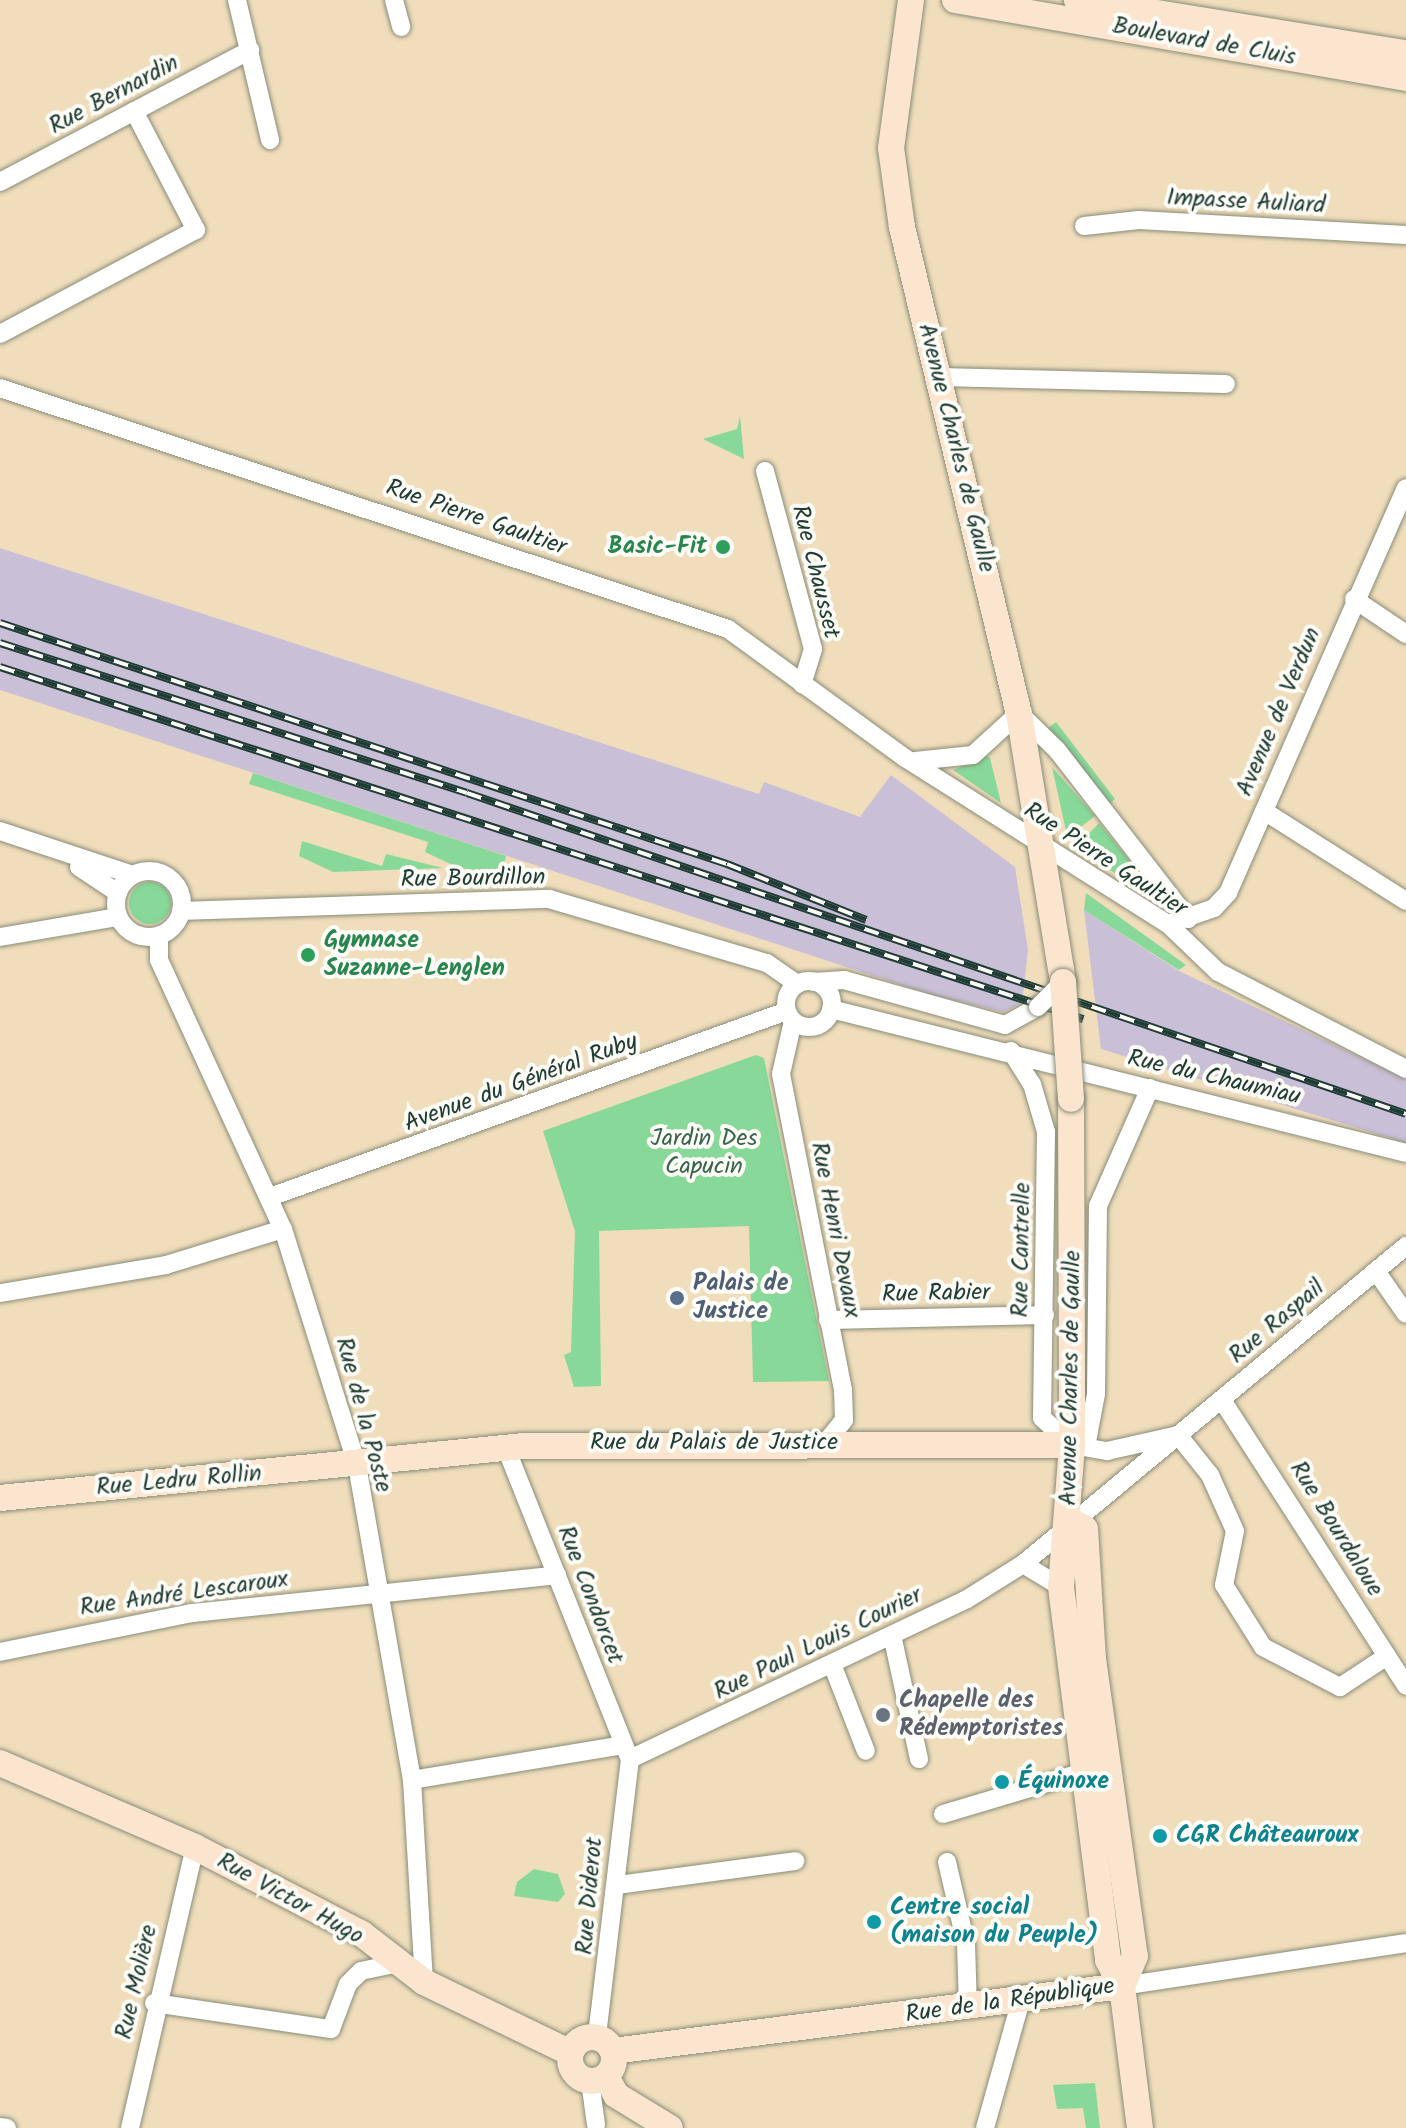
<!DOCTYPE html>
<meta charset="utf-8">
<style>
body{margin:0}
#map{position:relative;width:1406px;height:2128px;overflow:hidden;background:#f0ddbc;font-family:Kalam,sans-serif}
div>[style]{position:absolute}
.industrial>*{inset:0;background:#c9bfd7}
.green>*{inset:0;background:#87d899}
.round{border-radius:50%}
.roads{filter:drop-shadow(0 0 2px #888d78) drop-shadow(0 0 2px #888d78)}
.street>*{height:18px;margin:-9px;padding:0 9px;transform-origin:9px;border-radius:9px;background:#fff}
.street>.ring{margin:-9px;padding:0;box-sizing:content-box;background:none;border:18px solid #fff;border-radius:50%}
.secondary>*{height:26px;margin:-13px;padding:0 13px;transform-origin:13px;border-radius:13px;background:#fbe5cf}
.secondary>.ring{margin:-13px;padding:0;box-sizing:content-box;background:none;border:26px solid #fbe5cf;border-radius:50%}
.rail>*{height:8px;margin-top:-4px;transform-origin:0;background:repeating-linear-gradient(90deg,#fdfcf7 0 15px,#1f3d34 0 30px);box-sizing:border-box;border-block:2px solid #1f3d34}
.bridges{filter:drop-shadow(0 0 2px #888d78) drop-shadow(0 0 2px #888d78)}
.street-bridge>*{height:18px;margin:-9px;padding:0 9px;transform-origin:9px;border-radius:9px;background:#fff}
.secondary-bridge>*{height:26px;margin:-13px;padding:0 13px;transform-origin:13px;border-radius:13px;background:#fbe5cf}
.dots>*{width:22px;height:22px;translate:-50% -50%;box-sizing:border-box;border:4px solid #fdfcf7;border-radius:50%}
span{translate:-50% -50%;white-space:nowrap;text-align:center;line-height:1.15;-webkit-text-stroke:8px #fdfcf7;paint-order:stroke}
.street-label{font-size:24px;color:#1f3d34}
.leisure-label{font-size:24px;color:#27864d;font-weight:700}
.right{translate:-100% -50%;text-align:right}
.left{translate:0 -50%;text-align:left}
.park-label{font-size:24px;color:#39644d}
.service-label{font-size:24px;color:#4e5e75;font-weight:700}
.worship-label{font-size:24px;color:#5b616d;font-weight:700}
.culture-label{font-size:24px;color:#0d838f;font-weight:700}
</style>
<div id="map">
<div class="industrial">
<div style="clip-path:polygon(0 548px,759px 794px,764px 782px,860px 817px,891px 775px,1015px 867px,1028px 950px,1022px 1003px,1003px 1012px,932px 995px,0 690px)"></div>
<div style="clip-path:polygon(1084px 910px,1179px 971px,1406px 1079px,1406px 1143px,1101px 1049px)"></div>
</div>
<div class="green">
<div style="clip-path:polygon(740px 416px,744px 459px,703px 439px,737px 429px)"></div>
<div style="clip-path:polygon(1056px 722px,1115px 799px,1108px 805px,1048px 728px)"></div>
<div style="clip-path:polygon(987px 756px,990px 758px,1001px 803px,953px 770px)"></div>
<div style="clip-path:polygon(1052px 767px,1095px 816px,1073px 833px,1066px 831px)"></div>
<div style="clip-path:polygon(253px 773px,506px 856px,502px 873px,459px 868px,425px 852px,428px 842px,249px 784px)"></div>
<div style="clip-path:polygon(1099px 823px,1151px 887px,1138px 890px,1077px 846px)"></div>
<div style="clip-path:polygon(302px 841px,382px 866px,386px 854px,443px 868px,333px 872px,299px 856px)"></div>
<div class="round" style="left:129px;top:882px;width:42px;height:42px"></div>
<div style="clip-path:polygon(1086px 893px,1186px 965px,1179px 970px,1084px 910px)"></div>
<div style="clip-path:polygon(756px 1055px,764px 1058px,829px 1381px,753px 1382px,749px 1226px,599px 1231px,601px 1386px,574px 1387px,564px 1355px,571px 1352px,575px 1231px,543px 1131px)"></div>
<div style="clip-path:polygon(534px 1869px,558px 1874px,565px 1894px,558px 1902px,514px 1896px,517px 1882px)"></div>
<div style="clip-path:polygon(1095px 2083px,1100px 2128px,1086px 2128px,1083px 2108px,1057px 2109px,1053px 2085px)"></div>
</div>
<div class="roads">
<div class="street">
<div style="left:237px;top:0;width:144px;rotate:76.7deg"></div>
<div style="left:394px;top:0;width:28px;rotate:75deg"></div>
<div style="left:0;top:182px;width:283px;rotate:-27.8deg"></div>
<div style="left:1084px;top:226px;width:55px;rotate:-6.2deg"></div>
<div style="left:1139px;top:220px;width:267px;rotate:3.2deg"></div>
<div style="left:0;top:334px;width:222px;rotate:-28deg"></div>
<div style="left:196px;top:230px;width:134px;rotate:-117.5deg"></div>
<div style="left:939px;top:377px;width:287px;rotate:1.4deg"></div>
<div style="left:0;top:388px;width:767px;rotate:18.32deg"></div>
<div style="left:728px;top:629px;width:219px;rotate:36.1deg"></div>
<div style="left:905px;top:758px;width:311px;rotate:32.3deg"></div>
<div style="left:1168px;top:924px;width:69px;rotate:43.8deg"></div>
<div style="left:1218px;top:972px;width:212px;rotate:27.3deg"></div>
<div style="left:765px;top:471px;width:184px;rotate:74.9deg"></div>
<div style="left:813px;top:649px;width:37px;rotate:107deg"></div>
<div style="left:1354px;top:599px;width:63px;rotate:33.9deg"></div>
<div style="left:915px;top:761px;width:58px;rotate:-5.9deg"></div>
<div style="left:973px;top:755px;width:62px;rotate:-42.4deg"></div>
<div style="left:1019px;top:713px;width:53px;rotate:44.2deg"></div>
<div style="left:1057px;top:750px;width:214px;rotate:52.2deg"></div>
<div style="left:1264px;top:811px;width:168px;rotate:32.4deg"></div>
<div style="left:0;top:831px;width:140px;rotate:18.3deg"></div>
<div style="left:79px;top:867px;width:47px;rotate:33.7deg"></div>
<div class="ring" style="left:116px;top:871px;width:48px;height:48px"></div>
<div style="left:181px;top:911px;width:368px;rotate:-1.9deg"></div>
<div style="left:549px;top:899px;width:227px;rotate:16.4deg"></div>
<div style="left:767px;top:963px;width:37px;rotate:35deg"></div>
<div style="left:1168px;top:924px;width:49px;rotate:-19.2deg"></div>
<div style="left:1214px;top:908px;width:21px;rotate:-47deg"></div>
<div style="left:1228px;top:893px;width:442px;rotate:-66.3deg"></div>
<div style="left:159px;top:936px;width:24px;rotate:90deg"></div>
<div style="left:159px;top:960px;width:296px;rotate:65.3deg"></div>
<div style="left:283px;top:1229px;width:247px;rotate:72.6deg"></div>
<div style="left:357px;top:1465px;width:320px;rotate:80.1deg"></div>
<div style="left:412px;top:1780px;width:202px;rotate:86.6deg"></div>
<div style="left:0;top:937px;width:120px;rotate:-9.6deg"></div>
<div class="ring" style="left:786px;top:981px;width:28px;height:28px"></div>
<div style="left:814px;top:982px;width:30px;rotate:-4deg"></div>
<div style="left:844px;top:980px;width:167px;rotate:15.6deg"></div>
<div style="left:1005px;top:1025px;width:38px;rotate:-29deg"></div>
<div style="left:831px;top:1009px;width:593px;rotate:14.06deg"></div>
<div style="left:793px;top:1021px;width:54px;rotate:102.8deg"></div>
<div style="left:781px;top:1074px;width:322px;rotate:78.9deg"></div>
<div style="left:843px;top:1390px;width:30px;rotate:88deg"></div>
<div style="left:844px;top:1420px;width:28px;rotate:129deg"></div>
<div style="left:1011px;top:1051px;width:39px;rotate:58deg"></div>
<div style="left:1032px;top:1084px;width:50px;rotate:73.7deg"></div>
<div style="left:1046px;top:1132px;width:286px;rotate:90.8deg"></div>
<div style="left:1042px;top:1418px;width:40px;rotate:42deg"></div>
<div style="left:1072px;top:1445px;width:36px;rotate:10deg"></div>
<div style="left:1107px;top:1451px;width:73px;rotate:-12.7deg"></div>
<div style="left:1178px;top:1435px;width:51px;rotate:51.3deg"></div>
<div style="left:1210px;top:1475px;width:61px;rotate:65.9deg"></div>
<div style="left:1235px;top:1531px;width:55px;rotate:101.5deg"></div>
<div style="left:1224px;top:1585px;width:73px;rotate:57.8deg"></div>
<div style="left:1263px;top:1647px;width:87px;rotate:27.5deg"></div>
<div style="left:1340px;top:1687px;width:56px;rotate:-33.4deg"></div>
<div style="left:270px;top:1197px;width:549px;rotate:-19.79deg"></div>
<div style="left:1376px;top:1271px;width:52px;rotate:55.1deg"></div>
<div style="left:1px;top:1293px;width:167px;rotate:-9.6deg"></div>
<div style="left:166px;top:1265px;width:122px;rotate:-17.1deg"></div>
<div style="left:828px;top:1320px;width:217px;rotate:-1.3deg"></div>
<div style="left:1222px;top:1400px;width:340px;rotate:57.2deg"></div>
<div style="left:1086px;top:1447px;width:54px;rotate:-79.3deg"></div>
<div style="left:1096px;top:1394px;width:188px;rotate:-89.4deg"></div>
<div style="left:1098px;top:1206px;width:129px;rotate:-66.2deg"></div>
<div style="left:506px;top:1448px;width:335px;rotate:68.3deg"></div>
<div style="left:630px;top:1759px;width:280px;rotate:96.8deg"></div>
<div style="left:1023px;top:1564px;width:44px;rotate:31.2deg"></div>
<div style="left:892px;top:1635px;width:127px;rotate:77.7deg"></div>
<div style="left:0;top:1652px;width:196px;rotate:-11.5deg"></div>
<div style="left:192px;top:1613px;width:367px;rotate:-5.9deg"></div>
<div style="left:832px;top:1664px;width:93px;rotate:68.7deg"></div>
<div style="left:630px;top:1759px;width:373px;rotate:-25.4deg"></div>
<div style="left:967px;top:1599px;width:66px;rotate:-32deg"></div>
<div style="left:1023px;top:1564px;width:498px;rotate:-39.7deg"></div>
<div style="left:412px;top:1780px;width:214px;rotate:-9.4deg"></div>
<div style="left:943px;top:1814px;width:147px;rotate:-16.6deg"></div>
<div style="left:947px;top:1862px;width:84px;rotate:77deg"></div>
<div style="left:966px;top:1944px;width:63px;rotate:88.2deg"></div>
<div style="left:618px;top:1885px;width:179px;rotate:-7.7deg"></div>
<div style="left:1122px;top:1986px;width:287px;rotate:-8.6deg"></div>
<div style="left:154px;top:2003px;width:179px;rotate:8.4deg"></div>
<div style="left:331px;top:2029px;width:48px;rotate:-69.3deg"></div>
<div style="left:348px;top:1984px;width:18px;rotate:-45deg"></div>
<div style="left:361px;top:1971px;width:35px;rotate:-12deg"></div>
<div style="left:590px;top:2081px;width:44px;rotate:82.2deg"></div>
<div style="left:0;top:2127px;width:7px;rotate:8deg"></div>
<div style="left:130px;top:2128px;width:288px;rotate:-77deg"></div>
<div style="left:985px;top:2128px;width:133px;rotate:-74.3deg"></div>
</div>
<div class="secondary">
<div style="left:911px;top:0;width:149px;rotate:97.7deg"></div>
<div style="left:891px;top:148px;width:80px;rotate:82.1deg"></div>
<div style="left:902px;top:227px;width:500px;rotate:76.5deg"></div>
<div style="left:1019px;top:713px;width:273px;rotate:80.7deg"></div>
<div style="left:955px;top:0;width:458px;rotate:9.8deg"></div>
<div style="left:1077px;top:0;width:333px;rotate:9.2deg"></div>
<div style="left:1071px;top:1099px;width:346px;rotate:89.8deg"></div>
<div style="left:1072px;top:1445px;width:142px;rotate:94.4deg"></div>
<div style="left:1061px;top:1587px;width:376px;rotate:82.8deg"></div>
<div style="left:1108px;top:1960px;width:30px;rotate:62deg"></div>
<div style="left:1122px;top:1986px;width:143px;rotate:82.8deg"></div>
<div style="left:0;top:1498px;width:527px;rotate:-5.67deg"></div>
<div style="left:524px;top:1446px;width:548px;rotate:-0.1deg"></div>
<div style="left:1070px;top:1520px;width:17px;rotate:31deg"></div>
<div style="left:1085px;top:1529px;width:130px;rotate:86.5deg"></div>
<div style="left:1093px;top:1659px;width:300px;rotate:82deg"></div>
<div style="left:1135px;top:1956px;width:33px;rotate:113deg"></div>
<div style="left:0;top:1763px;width:212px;rotate:23.3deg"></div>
<div style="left:195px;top:1847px;width:188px;rotate:27.5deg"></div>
<div style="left:362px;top:1934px;width:78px;rotate:37.7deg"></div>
<div style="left:424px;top:1982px;width:163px;rotate:25.8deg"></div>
<div class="ring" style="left:570px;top:2037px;width:18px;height:18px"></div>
<div style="left:613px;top:2051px;width:513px;rotate:-7.28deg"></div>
<div style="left:606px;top:2076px;width:21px;rotate:62deg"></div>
<div style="left:616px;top:2095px;width:63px;rotate:31.4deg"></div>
</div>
</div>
<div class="rail">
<div style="left:0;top:623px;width:766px;rotate:18.34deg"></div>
<div style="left:727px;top:864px;width:150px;rotate:21.9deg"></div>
<div style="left:0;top:643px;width:490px;rotate:17.8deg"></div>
<div style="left:467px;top:793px;width:992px;rotate:18.87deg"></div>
<div style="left:0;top:667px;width:1139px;rotate:18.01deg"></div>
</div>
<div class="bridges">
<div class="street-bridge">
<div style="left:1038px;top:1007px;width:35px;rotate:-45deg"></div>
</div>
<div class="secondary-bridge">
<div style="left:1063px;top:982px;width:117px;rotate:86.1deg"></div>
</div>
</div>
<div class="dots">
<div style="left:723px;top:547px;background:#2e9e5b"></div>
<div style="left:308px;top:955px;background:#2e9e5b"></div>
<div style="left:677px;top:1298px;background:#5c6f8a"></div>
<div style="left:883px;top:1715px;background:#6b7280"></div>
<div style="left:1002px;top:1782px;background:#0f9aa8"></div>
<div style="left:1160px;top:1836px;background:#0f9aa8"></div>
<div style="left:874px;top:1922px;background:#0f9aa8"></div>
</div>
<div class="street-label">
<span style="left:1204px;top:42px;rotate:10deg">Boulevard de Cluis</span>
<span style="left:114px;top:95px;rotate:-28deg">Rue Bernardin</span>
<span style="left:1246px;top:202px;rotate:3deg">Impasse Auliard</span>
<span style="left:956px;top:448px;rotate:76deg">Avenue Charles de Gaulle</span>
<span style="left:476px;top:518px;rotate:19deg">Rue Pierre Gaultier</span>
<span style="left:815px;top:572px;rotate:76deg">Rue Chausset</span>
<span style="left:1279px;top:712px;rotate:-67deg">Avenue de Verdun</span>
<span style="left:1105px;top:860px;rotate:33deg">Rue Pierre Gaultier</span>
<span style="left:473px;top:879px;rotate:-1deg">Rue Bourdillon</span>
<span style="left:1214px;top:1078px;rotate:13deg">Rue du Chaumiau</span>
<span style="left:521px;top:1083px;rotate:-20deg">Avenue du Général Ruby</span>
<span style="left:835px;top:1230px;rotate:79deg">Rue Henri Devaux</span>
<span style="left:1022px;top:1250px;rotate:-89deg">Rue Cantrelle</span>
<span style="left:936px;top:1294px;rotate:-1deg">Rue Rabier</span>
<span style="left:1277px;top:1322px;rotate:-40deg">Rue Raspail</span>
<span style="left:1071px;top:1378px;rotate:-89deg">Avenue Charles de Gaulle</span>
<span style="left:363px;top:1415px;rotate:75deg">Rue de la Poste</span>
<span style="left:714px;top:1443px">Rue du Palais de Justice</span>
<span style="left:179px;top:1481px;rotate:-5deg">Rue Ledru Rollin</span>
<span style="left:1336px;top:1529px;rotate:58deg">Rue Bourdaloue</span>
<span style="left:184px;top:1594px;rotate:-8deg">Rue André Lescaroux</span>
<span style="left:590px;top:1595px;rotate:69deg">Rue Condorcet</span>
<span style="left:818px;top:1644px;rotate:-26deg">Rue Paul Louis Courier</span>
<span style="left:590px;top:1896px;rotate:-85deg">Rue Diderot</span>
<span style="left:290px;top:1899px;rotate:29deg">Rue Victor Hugo</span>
<span style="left:137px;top:1982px;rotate:-77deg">Rue Molière</span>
<span style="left:1010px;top:2001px;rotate:-8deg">Rue de la République</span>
</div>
<div class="leisure-label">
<span class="right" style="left:707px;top:547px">Basic-Fit</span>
<span class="left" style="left:324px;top:955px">Gymnase<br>Suzanne-Lenglen</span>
</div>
<div class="park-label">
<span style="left:704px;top:1153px">Jardin Des<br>Capucin</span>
</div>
<div class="service-label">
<span class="left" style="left:693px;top:1298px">Palais de<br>Justice</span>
</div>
<div class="worship-label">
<span class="left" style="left:899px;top:1715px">Chapelle des<br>Rédemptoristes</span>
</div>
<div class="culture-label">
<span class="left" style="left:1018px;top:1782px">Équinoxe</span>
<span class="left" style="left:1176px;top:1836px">CGR Châteauroux</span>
<span class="left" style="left:890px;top:1922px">Centre social<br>(maison du Peuple)</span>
</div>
</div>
